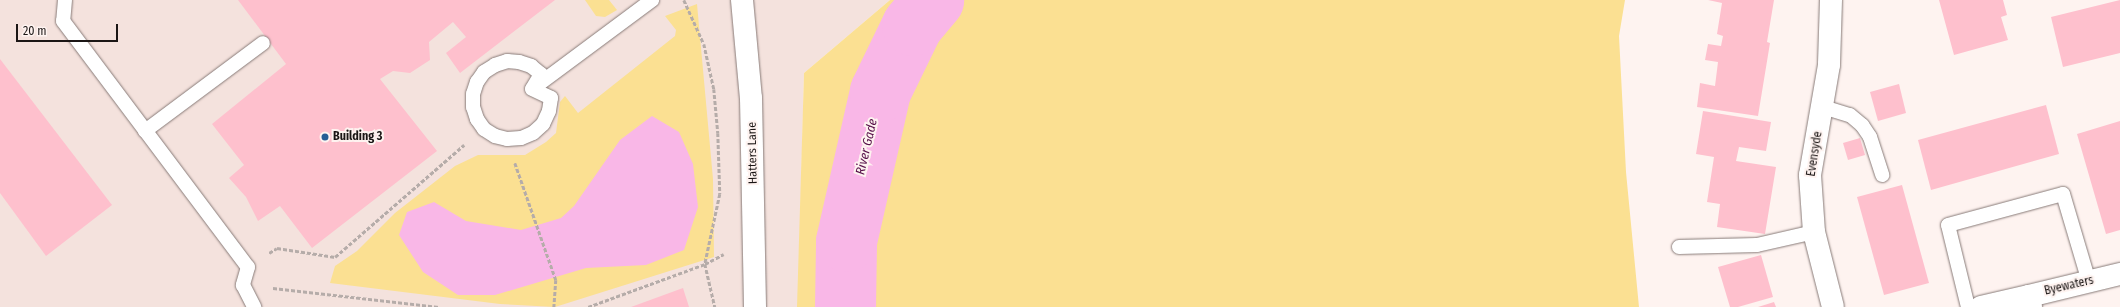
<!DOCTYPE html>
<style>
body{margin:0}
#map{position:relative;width:2120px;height:307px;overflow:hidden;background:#fef3f0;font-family:"Fira Sans Condensed",sans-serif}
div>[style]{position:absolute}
.built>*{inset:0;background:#f4e2dd}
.green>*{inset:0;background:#fbe092}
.water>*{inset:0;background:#f9b7e7}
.river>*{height:61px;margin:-30.5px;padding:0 30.5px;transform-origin:30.5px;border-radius:30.5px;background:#f9b7e7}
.building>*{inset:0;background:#fec0cd}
.path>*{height:2.5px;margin-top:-1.25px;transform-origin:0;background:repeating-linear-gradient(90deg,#b5aca9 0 4px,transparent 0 6px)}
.roads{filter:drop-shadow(0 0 1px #887b78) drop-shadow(0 0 1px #887b78)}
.lane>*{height:14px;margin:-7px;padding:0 7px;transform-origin:7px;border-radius:7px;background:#fff}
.street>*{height:22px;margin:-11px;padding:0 11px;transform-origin:11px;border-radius:11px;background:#fff}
.dots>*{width:11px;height:11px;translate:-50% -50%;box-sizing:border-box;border:2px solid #fef3f0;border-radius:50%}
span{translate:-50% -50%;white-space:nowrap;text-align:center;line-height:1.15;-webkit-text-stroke:4px #fef3f0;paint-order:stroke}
.poi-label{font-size:12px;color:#1b1615;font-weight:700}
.left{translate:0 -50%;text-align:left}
.street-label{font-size:12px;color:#1b1615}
.water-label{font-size:13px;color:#561049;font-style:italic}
.scale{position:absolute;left:16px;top:24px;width:102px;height:18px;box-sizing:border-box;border:2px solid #1b1615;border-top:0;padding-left:5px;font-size:12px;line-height:14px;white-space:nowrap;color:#1b1615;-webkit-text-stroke:3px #fef3f0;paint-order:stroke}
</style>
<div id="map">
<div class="built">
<div style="clip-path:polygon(0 0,890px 0,804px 73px,798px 307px,0 307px)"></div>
</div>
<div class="green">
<div style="clip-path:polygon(585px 0,609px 0,617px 10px,605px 17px,596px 16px)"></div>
<div style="clip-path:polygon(890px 0,1625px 0,1619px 36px,1626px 172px,1639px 307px,797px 307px,804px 73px)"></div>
<div style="clip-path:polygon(697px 4px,713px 179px,714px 257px,555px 307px,500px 304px,330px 283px,335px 266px,357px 251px,395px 213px,455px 166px,478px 155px,525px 155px,546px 142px,556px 133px,560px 102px,565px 96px,578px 113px,675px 36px,676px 30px,665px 16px)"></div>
</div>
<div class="water">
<div style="clip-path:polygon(652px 116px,679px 132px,693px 164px,698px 207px,684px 250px,646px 265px,586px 268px,495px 295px,458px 295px,423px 272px,399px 235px,407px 212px,434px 202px,466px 221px,521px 230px,561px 218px,574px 206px,620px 140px)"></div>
</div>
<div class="river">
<div style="left:845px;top:307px;width:66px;rotate:-89.1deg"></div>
<div style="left:846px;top:241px;width:154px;rotate:-77.2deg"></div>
<div style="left:880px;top:91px;width:73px;rotate:-64.1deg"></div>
<div style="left:912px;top:25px;width:33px;rotate:-50deg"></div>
</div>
<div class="building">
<div style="clip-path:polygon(238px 0,555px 0,460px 73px,446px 53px,466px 37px,453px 22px,429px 42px,430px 60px,410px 73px,393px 71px,380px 79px,437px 151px,312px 248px,280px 206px,258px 221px,246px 197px,229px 178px,244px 165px,212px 124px,286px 64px)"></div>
<div style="clip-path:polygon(1708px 0,1774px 0,1767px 42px,1770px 43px,1758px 116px,1697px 107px,1700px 83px,1715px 86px,1718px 62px,1705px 60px,1708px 44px,1721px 46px,1723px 36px,1717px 34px,1722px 3px)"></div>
<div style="clip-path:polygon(1939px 0,2003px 0,2007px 15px,2001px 17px,2008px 40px,1954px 55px)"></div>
<div style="clip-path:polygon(2120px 0,2120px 53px,2063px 67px,2051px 17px)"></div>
<div style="clip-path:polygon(0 59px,112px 205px,46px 256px,0 193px)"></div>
<div style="clip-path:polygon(1899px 84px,1906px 113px,1878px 121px,1870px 92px)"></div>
<div style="clip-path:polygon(2046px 105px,2059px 154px,1931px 190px,1918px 140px)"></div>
<div style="clip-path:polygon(1703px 111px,1771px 122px,1766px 151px,1739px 147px,1736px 161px,1776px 167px,1765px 234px,1717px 227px,1720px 204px,1707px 202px,1714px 157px,1696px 154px)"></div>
<div style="clip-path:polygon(2120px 121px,2120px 230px,2106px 234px,2077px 134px)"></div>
<div style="clip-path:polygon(1860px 138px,1865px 155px,1848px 160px,1843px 143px)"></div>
<div style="clip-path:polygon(1902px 185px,1929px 283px,1884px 295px,1857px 197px)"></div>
<div style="clip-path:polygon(1761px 255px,1773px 297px,1738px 307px,1730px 307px,1718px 267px)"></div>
<div style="clip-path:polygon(683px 288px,689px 307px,631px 307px)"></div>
<div style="clip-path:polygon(1774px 302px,1776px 307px,1758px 307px)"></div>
</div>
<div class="path">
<div style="left:684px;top:0;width:48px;rotate:65.6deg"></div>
<div style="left:704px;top:44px;width:46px;rotate:77.5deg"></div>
<div style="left:714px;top:89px;width:44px;rotate:84.8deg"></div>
<div style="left:718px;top:133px;width:61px;rotate:88.1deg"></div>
<div style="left:720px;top:194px;width:72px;rotate:102.1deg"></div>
<div style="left:705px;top:264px;width:44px;rotate:76.9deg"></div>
<div style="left:515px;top:163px;width:124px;rotate:70.7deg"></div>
<div style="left:556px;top:280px;width:27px;rotate:94deg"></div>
<div style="left:269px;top:253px;width:9px;rotate:-32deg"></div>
<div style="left:277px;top:248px;width:59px;rotate:8.8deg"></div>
<div style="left:335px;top:257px;width:171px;rotate:-41deg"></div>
<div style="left:273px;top:288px;width:167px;rotate:6.5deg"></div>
<div style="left:588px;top:307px;width:125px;rotate:-20.2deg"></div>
<div style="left:705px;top:264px;width:21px;rotate:-28deg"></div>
</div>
<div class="roads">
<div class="lane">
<div style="left:65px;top:0;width:21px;rotate:95deg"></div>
<div style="left:63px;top:21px;width:308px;rotate:53.1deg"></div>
<div style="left:248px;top:267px;width:19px;rotate:106deg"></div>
<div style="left:243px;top:285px;width:25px;rotate:63deg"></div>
<div style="left:507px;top:61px;width:12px;rotate:5deg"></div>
<div style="left:519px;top:62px;width:13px;rotate:18deg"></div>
<div style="left:531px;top:66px;width:13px;rotate:39deg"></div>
<div style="left:541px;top:74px;width:17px;rotate:121deg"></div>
<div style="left:532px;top:89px;width:21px;rotate:25deg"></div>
<div style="left:551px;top:98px;width:13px;rotate:99deg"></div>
<div style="left:549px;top:111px;width:14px;rotate:115deg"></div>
<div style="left:543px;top:124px;width:13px;rotate:138deg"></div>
<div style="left:533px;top:133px;width:13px;rotate:157deg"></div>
<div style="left:521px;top:138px;width:14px;rotate:176deg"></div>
<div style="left:507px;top:139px;width:12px;rotate:-166deg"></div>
<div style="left:495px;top:136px;width:13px;rotate:-148deg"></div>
<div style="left:484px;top:129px;width:12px;rotate:-125deg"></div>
<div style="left:477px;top:119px;width:13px;rotate:-108deg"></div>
<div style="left:473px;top:107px;width:13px;rotate:-90deg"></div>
<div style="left:473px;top:94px;width:13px;rotate:-72deg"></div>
<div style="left:477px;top:82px;width:12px;rotate:-55deg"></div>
<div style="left:484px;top:72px;width:13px;rotate:-32deg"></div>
<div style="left:495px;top:65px;width:13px;rotate:-18deg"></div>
<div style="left:535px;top:87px;width:146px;rotate:-36.6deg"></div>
<div style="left:1823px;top:107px;width:28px;rotate:17deg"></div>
<div style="left:1850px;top:115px;width:16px;rotate:40deg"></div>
<div style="left:1862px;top:125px;width:14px;rotate:56deg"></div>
<div style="left:1870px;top:137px;width:40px;rotate:72deg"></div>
<div style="left:145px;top:131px;width:147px;rotate:-36.7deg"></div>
<div style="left:1679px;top:247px;width:78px;rotate:-1.5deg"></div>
<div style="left:1757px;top:245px;width:58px;rotate:-12.8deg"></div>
<div style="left:1968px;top:307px;width:84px;rotate:-103.7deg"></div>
<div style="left:1948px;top:225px;width:119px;rotate:-15.1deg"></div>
<div style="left:2063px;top:194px;width:92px;rotate:73.5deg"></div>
</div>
<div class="street">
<div style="left:742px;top:0;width:98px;rotate:84.8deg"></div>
<div style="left:751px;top:98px;width:209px;rotate:88.9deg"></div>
<div style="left:1831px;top:0;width:65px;rotate:91.8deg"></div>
<div style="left:1829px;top:65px;width:112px;rotate:99.8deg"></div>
<div style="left:1810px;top:175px;width:57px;rotate:86deg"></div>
<div style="left:1814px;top:232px;width:77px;rotate:75.8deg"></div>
<div style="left:1981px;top:307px;width:49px;rotate:-12.9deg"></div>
<div style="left:2031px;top:307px;width:11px;rotate:-100deg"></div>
<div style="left:2029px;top:296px;width:94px;rotate:-13.6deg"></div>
</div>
</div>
<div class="dots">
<div style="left:325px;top:137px;background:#255d95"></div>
</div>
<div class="poi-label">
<span class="left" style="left:333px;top:137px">Building 3</span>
</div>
<div class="street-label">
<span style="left:753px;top:153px;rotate:-91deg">Hatters Lane</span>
<span style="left:1815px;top:154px;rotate:-81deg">Evensyde</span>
<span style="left:2069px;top:286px;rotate:-13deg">Byewaters</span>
</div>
<div class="water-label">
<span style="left:867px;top:147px;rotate:-77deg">River Gade</span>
</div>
<div class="scale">20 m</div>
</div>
